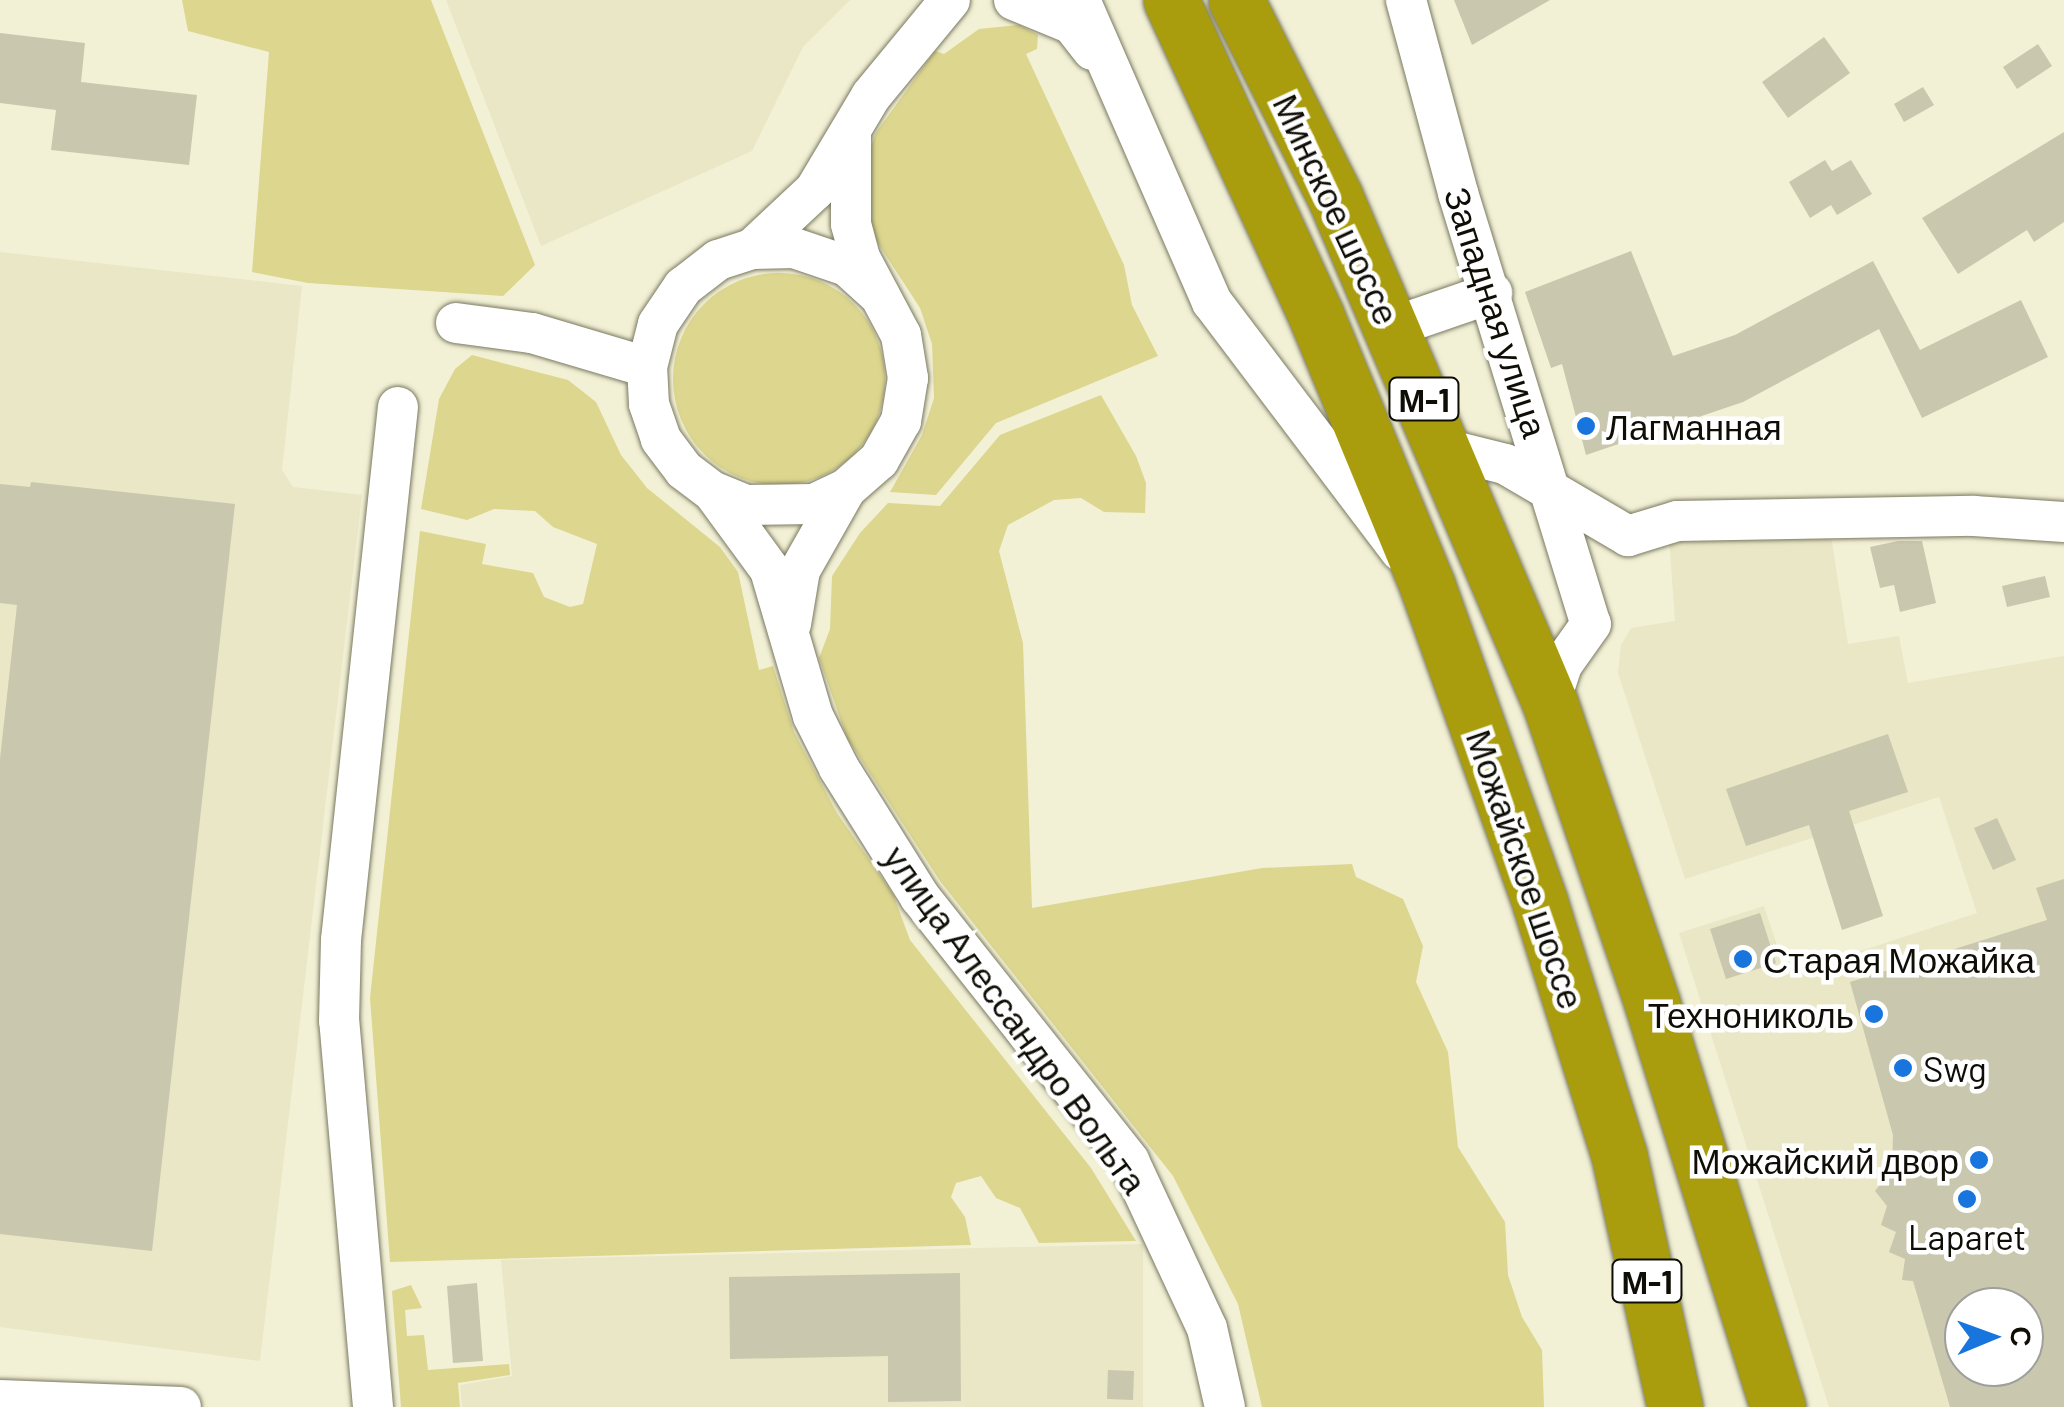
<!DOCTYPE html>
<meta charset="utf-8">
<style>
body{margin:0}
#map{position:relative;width:2064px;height:1407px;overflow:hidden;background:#f2f1d6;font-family:Barlow,sans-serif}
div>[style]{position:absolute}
.built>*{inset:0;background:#e9e7c5}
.green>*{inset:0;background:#dcd68e}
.round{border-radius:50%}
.building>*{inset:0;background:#c9c7ae}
.roads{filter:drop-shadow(0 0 2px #7a7961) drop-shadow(0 0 2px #7a7961)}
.minor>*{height:40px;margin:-20px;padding:0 20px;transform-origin:20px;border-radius:20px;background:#fff}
.highway>*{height:55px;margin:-27.5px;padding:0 27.5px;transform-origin:27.5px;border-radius:27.5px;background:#a99d0d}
.dots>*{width:28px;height:28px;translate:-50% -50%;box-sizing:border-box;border:5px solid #fff;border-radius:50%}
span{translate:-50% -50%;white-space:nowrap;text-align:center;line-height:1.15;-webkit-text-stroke:9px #fff;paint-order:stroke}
.shield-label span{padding:2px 8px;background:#fff;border:2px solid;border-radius:8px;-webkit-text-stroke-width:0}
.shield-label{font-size:32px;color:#0f0e06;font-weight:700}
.street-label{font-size:35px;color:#0f0e06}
.poi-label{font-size:35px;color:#0f0e06}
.left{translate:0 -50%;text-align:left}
.right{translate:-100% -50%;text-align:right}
.north{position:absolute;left:1944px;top:1287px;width:100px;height:100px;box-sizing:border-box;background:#fff;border:2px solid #9f9f9b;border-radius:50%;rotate:89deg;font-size:28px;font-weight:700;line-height:40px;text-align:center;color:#0f0e06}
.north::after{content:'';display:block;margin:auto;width:35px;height:45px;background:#1875de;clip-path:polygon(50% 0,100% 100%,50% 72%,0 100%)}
</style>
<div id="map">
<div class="built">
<div style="clip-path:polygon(446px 0,850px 0,803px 47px,752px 151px,541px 246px)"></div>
<div style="clip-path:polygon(0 252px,302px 286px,282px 470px,293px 487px,362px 495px,260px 1361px,0 1327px)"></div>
<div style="clip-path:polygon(evenodd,1830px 530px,1848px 644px,1899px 636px,1908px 683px,2064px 656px,2064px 1407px,1829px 1407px,1679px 933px,1764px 906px,1787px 975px,1977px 913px,1939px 797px,1685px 879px,1618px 673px,1621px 645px,1631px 628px,1675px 621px,1669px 536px,1830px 530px,1964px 1307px,2024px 1307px,2024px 1367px,1964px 1367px,1964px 1307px)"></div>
<div style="clip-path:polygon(1143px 1244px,1143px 1407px,462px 1407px,460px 1385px,512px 1376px,501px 1260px)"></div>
</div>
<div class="green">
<div style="clip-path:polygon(182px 0,431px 0,535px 265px,503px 296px,308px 283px,252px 272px,269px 52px,188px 31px)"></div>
<div style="clip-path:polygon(1019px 25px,1038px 35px,1037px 49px,1026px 54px,1124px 265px,1132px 305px,1158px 356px,996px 423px,936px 495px,890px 492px,922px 435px,934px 398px,932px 344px,920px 308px,870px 231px,865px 169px,875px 134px,935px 51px,944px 54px,979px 29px)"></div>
<div class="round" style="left:673px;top:273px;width:212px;height:212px"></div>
<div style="clip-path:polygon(472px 355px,568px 380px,596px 402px,621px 455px,647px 488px,720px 547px,738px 572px,759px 670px,773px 666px,794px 732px,837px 813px,893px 894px,910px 940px,1091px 1168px,1136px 1241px,1039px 1243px,1020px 1208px,996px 1198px,981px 1176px,956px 1183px,951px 1197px,965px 1217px,971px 1245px,390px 1262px,370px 998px,420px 531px,486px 544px,482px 564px,533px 573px,544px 597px,570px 607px,583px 604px,597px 544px,553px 527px,535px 511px,494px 509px,467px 520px,421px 509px,439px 399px,455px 369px)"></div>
<div style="clip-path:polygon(1101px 395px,1136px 456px,1146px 483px,1145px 513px,1104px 512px,1081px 498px,1054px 500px,1008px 525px,999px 551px,1023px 643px,1032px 908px,1262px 868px,1352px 864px,1356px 877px,1403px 899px,1423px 946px,1416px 982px,1448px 1052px,1458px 1147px,1505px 1222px,1508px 1275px,1522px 1317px,1542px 1350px,1544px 1407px,1262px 1407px,1238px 1304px,1173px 1176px,940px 881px,847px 738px,819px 658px,830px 629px,832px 576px,860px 533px,888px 503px,940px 506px,1000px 435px)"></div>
<div style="clip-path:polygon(411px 1285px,422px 1308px,405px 1310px,407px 1336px,424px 1335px,428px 1370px,509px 1364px,510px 1375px,458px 1383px,460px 1407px,401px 1407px,392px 1291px)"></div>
</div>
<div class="building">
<div style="clip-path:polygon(1454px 0,1550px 0,1472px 45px)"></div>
<div style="clip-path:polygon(0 33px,85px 43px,81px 82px,197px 95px,189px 165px,51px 150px,56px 110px,0 103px)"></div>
<div style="clip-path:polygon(1824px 37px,1850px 73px,1788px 118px,1762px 82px)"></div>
<div style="clip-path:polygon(2038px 44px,2052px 66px,2017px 89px,2003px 67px)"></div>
<div style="clip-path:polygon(1923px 87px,1934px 105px,1904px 122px,1894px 104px)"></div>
<div style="clip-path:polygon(2064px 132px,2064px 222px,2034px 242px,2027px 230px,1958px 274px,1922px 218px)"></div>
<div style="clip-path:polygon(1825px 160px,1832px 171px,1851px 160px,1872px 194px,1837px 215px,1831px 205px,1810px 218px,1789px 182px)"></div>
<div style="clip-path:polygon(1631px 251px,1673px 356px,1735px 335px,1873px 261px,1920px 350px,2021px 300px,2048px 357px,1922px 418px,1879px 329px,1743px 402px,1586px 455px,1562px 364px,1551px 368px,1525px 292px)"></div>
<div style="clip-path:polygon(31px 482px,235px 504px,152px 1251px,0 1234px,0 759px,17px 605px,0 603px,0 484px,30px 487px)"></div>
<div style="clip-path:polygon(1898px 541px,1922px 541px,1936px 603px,1900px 612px,1894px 585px,1880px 588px,1870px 547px)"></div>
<div style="clip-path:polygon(2045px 576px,2050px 597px,2007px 607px,2002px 586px)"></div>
<div style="clip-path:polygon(1888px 734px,1908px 792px,1849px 811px,1883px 916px,1842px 930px,1809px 825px,1746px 846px,1726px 789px)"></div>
<div style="clip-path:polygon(1997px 818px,2016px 860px,1993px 870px,1974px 828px)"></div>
<div style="clip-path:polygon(evenodd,2064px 879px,2064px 1407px,1950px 1407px,1913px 1281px,1902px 1280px,1905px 1259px,1889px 1252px,1896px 1232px,1881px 1225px,1887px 1206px,1875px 1191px,1892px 1169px,1893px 1135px,1850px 982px,2047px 920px,2036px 888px,2064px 879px,1964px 1307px,2024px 1307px,2024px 1367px,1964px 1367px,1964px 1307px)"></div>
<div style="clip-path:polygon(1760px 913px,1776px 963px,1726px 979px,1710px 929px)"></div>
<div style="clip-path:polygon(960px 1273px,961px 1401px,888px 1402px,888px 1356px,730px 1359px,729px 1277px)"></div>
<div style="clip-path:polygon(477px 1283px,483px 1361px,453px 1363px,447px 1286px)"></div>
<div style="clip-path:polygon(1108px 1370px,1134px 1371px,1133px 1400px,1107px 1399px)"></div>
</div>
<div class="roads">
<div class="minor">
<div style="left:1014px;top:0;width:63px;rotate:22.5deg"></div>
<div style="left:1072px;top:24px;width:33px;rotate:52deg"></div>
<div style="left:1080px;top:0;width:330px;rotate:66.4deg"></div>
<div style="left:1212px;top:302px;width:312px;rotate:52.9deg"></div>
<div style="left:1406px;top:0;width:200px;rotate:74.9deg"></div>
<div style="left:1458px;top:193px;width:451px;rotate:72.9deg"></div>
<div style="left:1591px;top:624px;width:50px;rotate:125.3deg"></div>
<div style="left:1562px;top:665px;width:40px;rotate:108deg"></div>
<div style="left:851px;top:131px;width:93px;rotate:90deg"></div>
<div style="left:851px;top:224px;width:35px;rotate:75deg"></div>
<div style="left:860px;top:258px;width:87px;rotate:62deg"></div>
<div style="left:901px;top:335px;width:44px;rotate:80.8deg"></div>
<div style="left:908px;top:378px;width:44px;rotate:99.2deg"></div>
<div style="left:901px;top:421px;width:45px;rotate:119.4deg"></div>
<div style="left:879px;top:460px;width:44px;rotate:138.7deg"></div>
<div style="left:846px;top:489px;width:35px;rotate:155deg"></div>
<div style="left:814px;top:504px;width:68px;rotate:179.2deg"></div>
<div style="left:746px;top:505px;width:35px;rotate:-158deg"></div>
<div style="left:713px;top:492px;width:36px;rotate:-143deg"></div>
<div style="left:684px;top:470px;width:39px;rotate:-127deg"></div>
<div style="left:661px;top:439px;width:37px;rotate:-109deg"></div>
<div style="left:649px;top:404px;width:37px;rotate:-93deg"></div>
<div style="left:647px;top:367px;width:44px;rotate:-75.7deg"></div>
<div style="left:658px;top:324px;width:45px;rotate:-56deg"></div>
<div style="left:683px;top:287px;width:44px;rotate:-37.6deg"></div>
<div style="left:718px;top:260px;width:36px;rotate:-18deg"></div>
<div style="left:752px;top:249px;width:42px;rotate:-1.4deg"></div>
<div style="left:794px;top:248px;width:56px;rotate:18.8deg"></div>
<div style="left:847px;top:266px;width:45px;rotate:42.3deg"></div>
<div style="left:752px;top:249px;width:86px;rotate:-43.1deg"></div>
<div style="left:815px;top:190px;width:109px;rotate:-59.2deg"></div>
<div style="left:871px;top:96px;width:124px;rotate:-50.5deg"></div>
<div style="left:456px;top:323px;width:77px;rotate:7.5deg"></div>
<div style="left:532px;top:333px;width:120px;rotate:16.5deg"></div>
<div style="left:1393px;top:327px;width:105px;rotate:-19deg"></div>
<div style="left:1445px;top:449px;width:62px;rotate:14deg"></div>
<div style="left:1505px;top:464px;width:143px;rotate:30.3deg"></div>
<div style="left:1628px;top:536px;width:51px;rotate:-17deg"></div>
<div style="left:1677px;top:521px;width:297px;rotate:-1deg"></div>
<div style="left:1974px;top:516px;width:90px;rotate:3.8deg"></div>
<div style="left:713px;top:492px;width:97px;rotate:53.8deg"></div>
<div style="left:770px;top:570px;width:152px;rotate:73.6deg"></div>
<div style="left:813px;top:716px;width:58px;rotate:63.4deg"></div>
<div style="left:839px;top:768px;width:152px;rotate:57.9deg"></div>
<div style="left:920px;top:897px;width:337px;rotate:51.6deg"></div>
<div style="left:1129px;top:1161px;width:184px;rotate:65deg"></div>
<div style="left:1207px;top:1328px;width:81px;rotate:77.2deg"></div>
<div style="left:791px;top:624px;width:55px;rotate:-80.5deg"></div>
<div style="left:800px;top:570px;width:93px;rotate:-60.4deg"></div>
<div style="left:0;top:1400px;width:181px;rotate:2.2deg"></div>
<div style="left:373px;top:1407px;width:387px;rotate:-95deg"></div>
<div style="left:339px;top:1021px;width:81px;rotate:-88.6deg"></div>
<div style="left:341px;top:940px;width:536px;rotate:-83.9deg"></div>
</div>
<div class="highway">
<div style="left:1171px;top:0;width:350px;rotate:65.3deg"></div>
<div style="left:1317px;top:318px;width:289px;rotate:67.6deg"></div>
<div style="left:1427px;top:585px;width:337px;rotate:70.4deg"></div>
<div style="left:1540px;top:903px;width:264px;rotate:72.6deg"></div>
<div style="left:1619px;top:1155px;width:258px;rotate:77.5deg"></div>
<div style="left:1236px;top:0;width:220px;rotate:63.3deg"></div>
<div style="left:1335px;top:197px;width:550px;rotate:66.98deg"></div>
<div style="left:1550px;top:703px;width:317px;rotate:71.2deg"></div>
<div style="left:1652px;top:1003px;width:423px;rotate:72.7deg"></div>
</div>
</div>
<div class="dots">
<div style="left:1586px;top:426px;background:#1875de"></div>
<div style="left:1743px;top:959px;background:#1875de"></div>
<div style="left:1874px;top:1014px;background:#1875de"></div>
<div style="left:1903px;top:1068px;background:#1875de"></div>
<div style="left:1979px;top:1160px;background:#1875de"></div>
<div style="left:1967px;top:1199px;background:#1875de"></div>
</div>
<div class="shield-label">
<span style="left:1424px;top:399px">М-1</span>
<span style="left:1647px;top:1281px">М-1</span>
</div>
<div class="street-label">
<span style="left:1337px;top:209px;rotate:65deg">Минское шоссе</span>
<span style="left:1497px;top:312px;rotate:72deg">Западная улица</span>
<span style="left:1526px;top:869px;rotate:71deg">Можайское шоссе</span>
<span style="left:1016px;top:1019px;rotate:54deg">улица Алессандро Вольта</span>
</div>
<div class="poi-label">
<span class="left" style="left:1606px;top:426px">Лагманная</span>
<span class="left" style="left:1763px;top:959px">Старая Можайка</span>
<span class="right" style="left:1854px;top:1014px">Технониколь</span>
<span class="left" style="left:1923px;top:1068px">Swg</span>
<span class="right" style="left:1959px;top:1160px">Можайский двор</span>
<span style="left:1967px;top:1236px">Laparet</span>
</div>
<div class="north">С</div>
</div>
